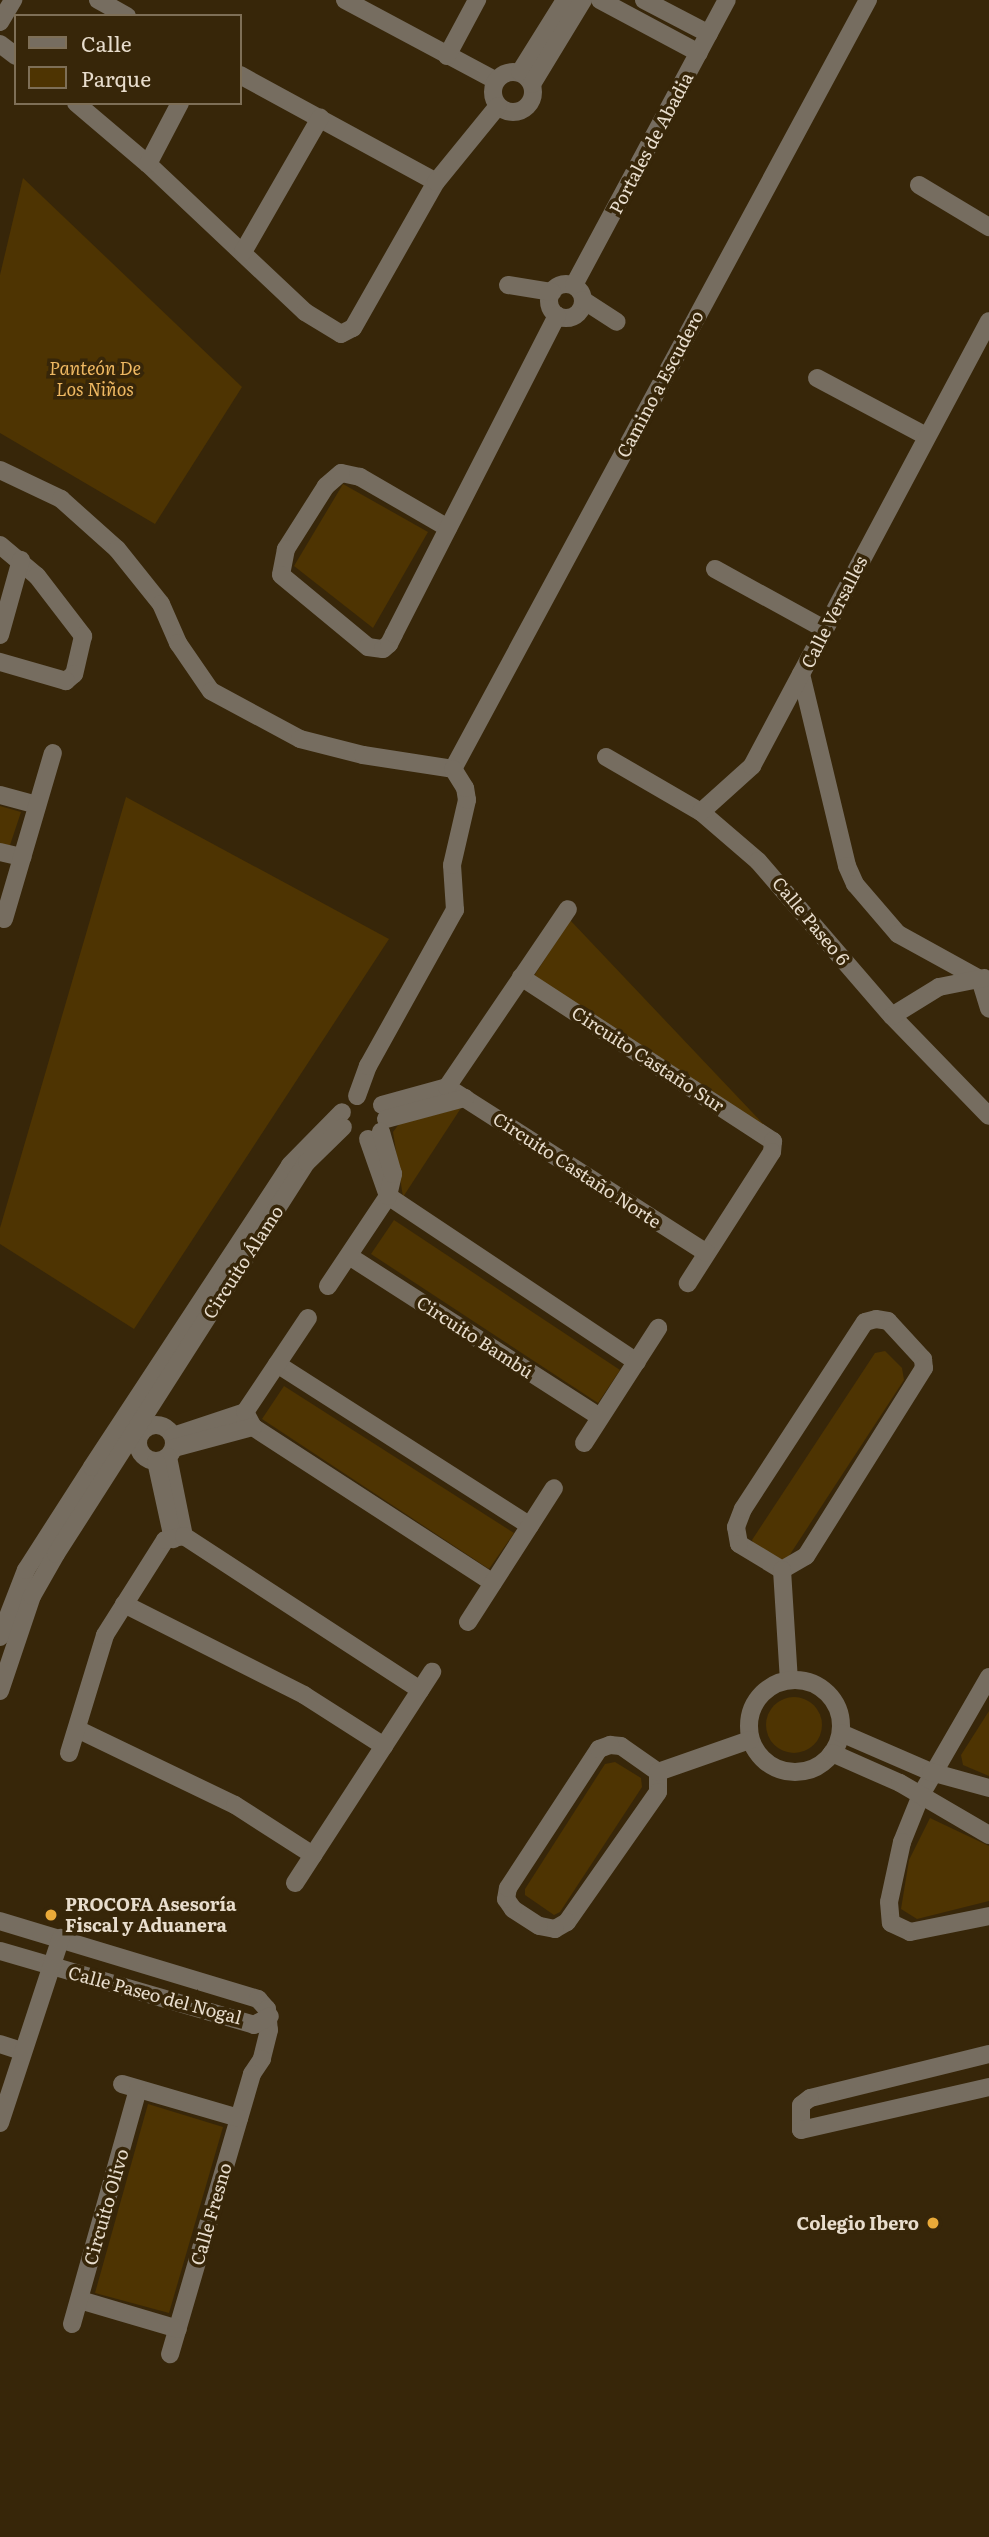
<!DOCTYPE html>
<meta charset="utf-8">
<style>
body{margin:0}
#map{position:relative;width:989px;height:2537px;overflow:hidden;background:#372609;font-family:Literata,serif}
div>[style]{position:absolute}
.green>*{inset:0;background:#4e3402}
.round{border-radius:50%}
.minor>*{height:18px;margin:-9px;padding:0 9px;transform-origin:9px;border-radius:9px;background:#766d60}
.minor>.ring{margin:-9px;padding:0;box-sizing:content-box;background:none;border:18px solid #766d60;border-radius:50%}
.dots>*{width:19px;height:19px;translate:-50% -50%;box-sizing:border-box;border:4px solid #372609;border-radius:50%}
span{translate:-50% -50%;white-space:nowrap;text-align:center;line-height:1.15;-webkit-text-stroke:7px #372609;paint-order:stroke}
.street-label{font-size:18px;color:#e8ddcd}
.park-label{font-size:18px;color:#eeb862;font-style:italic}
.poi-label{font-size:18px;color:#e8ddcd;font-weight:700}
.left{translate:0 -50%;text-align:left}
.right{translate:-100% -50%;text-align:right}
.legend{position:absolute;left:14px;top:14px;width:228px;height:91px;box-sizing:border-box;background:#372609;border:2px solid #7e6f57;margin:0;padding:9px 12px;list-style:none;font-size:21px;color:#e8ddcd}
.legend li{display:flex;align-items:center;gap:14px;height:35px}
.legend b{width:35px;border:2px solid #7e6f57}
</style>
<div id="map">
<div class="green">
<div style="clip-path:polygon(23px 178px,242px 387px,155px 524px,0 433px,0 275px)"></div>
<div style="clip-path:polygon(343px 484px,428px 532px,373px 628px,294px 566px)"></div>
<div style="clip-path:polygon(126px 797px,389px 939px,134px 1329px,0 1244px,0 1228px)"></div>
<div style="clip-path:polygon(0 806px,21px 812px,8px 851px,0 848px)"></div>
<div style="clip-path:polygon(570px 920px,768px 1129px,534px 976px)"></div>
<div style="clip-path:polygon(461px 1108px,403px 1197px,393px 1132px,399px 1124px)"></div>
<div style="clip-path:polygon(394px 1220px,620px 1370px,598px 1403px,371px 1254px)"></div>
<div style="clip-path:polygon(885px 1351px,902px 1368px,904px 1380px,787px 1559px,780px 1561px,755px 1547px,752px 1540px,875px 1353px)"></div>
<div style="clip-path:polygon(284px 1386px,514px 1533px,489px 1569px,262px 1419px)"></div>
<div class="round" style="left:766px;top:1697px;width:56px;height:56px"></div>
<div style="clip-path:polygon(989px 1711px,989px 1776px,963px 1765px,961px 1755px)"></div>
<div style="clip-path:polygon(615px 1762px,641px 1778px,642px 1787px,560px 1912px,554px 1915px,525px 1895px,525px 1889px,605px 1764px)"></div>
<div style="clip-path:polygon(930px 1818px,989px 1846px,989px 1901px,917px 1919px,901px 1909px,909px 1860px)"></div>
<div style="clip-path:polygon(148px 2104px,223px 2127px,169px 2313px,95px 2293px)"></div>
</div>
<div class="minor">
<div style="left:98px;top:0;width:33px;rotate:29deg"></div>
<div style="left:345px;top:0;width:170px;rotate:28.1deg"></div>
<div style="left:600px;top:0;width:112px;rotate:28.2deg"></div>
<div style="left:644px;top:0;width:73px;rotate:27.6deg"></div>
<div style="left:0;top:22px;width:26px;rotate:-59deg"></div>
<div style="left:0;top:44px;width:20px;rotate:37deg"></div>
<div style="left:447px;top:56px;width:64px;rotate:-61.8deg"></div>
<div class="ring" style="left:493px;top:72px;width:22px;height:22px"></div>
<div style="left:520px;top:72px;width:85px;rotate:-58deg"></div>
<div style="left:240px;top:75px;width:223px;rotate:28.6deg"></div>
<div style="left:532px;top:84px;width:98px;rotate:-58.7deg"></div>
<div style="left:76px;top:103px;width:94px;rotate:40.3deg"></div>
<div style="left:148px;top:164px;width:216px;rotate:43.3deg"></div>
<div style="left:305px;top:312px;width:42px;rotate:31.4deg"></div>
<div style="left:341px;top:334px;width:13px;rotate:-27deg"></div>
<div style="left:353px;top:328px;width:168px;rotate:-60.4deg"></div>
<div style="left:436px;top:182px;width:98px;rotate:-50.8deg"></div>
<div style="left:148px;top:164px;width:69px;rotate:-62.3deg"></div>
<div style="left:919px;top:185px;width:82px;rotate:31deg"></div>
<div style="left:243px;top:252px;width:155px;rotate:-60.1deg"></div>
<div class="ring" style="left:549px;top:284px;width:16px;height:16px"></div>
<div style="left:508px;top:285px;width:45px;rotate:9deg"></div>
<div style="left:574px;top:285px;width:323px;rotate:-61.8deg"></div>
<div style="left:583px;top:300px;width:40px;rotate:32.9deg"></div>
<div style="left:817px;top:378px;width:123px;rotate:28deg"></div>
<div style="left:0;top:470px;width:68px;rotate:25.4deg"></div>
<div style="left:61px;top:499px;width:75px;rotate:41.8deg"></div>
<div style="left:117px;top:549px;width:70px;rotate:51.3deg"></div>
<div style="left:161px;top:604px;width:43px;rotate:66.4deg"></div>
<div style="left:178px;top:643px;width:58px;rotate:55.5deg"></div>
<div style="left:211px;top:691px;width:101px;rotate:28.3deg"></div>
<div style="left:300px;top:739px;width:65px;rotate:14.3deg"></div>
<div style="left:363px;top:755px;width:91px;rotate:8.8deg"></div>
<div style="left:448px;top:528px;width:102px;rotate:-149.9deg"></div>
<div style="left:360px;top:477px;width:19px;rotate:-168deg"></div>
<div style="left:341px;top:473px;width:20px;rotate:139deg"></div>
<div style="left:326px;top:486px;width:75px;rotate:122.4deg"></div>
<div style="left:286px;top:549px;width:26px;rotate:101deg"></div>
<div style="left:281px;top:575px;width:113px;rotate:39.6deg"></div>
<div style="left:368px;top:647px;width:15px;rotate:8deg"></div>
<div style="left:383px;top:649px;width:8px;rotate:-40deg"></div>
<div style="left:389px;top:644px;width:11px;rotate:-63deg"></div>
<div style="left:394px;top:634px;width:358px;rotate:-62.9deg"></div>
<div style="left:0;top:545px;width:48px;rotate:40deg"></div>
<div style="left:37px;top:576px;width:76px;rotate:52.5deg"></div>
<div style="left:83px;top:636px;width:39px;rotate:103deg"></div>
<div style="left:74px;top:674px;width:11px;rotate:139deg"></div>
<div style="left:66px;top:681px;width:69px;rotate:-163.9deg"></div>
<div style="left:715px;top:569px;width:124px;rotate:28.8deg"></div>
<div style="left:0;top:635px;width:78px;rotate:-74.4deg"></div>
<div style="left:801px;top:674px;width:197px;rotate:76.5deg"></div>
<div style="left:847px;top:866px;width:20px;rotate:66deg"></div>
<div style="left:855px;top:884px;width:66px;rotate:49.3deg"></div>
<div style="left:898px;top:934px;width:94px;rotate:28.8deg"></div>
<div style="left:606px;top:757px;width:110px;rotate:30.1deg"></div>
<div style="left:701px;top:812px;width:75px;rotate:40.7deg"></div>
<div style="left:758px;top:861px;width:205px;rotate:49.2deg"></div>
<div style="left:892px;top:1016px;width:139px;rotate:45.9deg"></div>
<div style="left:453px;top:769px;width:874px;rotate:-61.65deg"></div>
<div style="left:0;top:795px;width:38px;rotate:15deg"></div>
<div style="left:701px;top:812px;width:69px;rotate:-42deg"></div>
<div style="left:752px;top:766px;width:504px;rotate:-61.96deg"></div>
<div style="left:0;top:852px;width:23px;rotate:13deg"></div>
<div style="left:4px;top:919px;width:173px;rotate:-73.6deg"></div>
<div style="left:521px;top:977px;width:301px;rotate:33.1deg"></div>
<div style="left:773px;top:1141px;width:11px;rotate:95deg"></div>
<div style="left:772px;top:1152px;width:156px;rotate:122.7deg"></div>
<div style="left:980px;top:979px;width:31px;rotate:73deg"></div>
<div style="left:892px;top:1016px;width:55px;rotate:-31.7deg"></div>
<div style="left:939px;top:987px;width:46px;rotate:-11.3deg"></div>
<div style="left:447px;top:1087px;width:308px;rotate:32.6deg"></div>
<div style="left:357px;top:1096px;width:32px;rotate:-70deg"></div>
<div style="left:368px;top:1066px;width:179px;rotate:-60.9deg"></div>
<div style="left:455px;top:910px;width:45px;rotate:-93.8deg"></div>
<div style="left:452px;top:865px;width:67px;rotate:-77deg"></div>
<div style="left:467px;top:800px;width:12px;rotate:-99deg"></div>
<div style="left:465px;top:788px;width:22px;rotate:-122deg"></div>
<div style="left:382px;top:1105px;width:67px;rotate:-15.5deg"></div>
<div style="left:447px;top:1087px;width:215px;rotate:-55.8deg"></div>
<div style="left:386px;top:1119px;width:82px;rotate:-14.9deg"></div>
<div style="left:368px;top:1139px;width:60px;rotate:70.7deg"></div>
<div style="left:388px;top:1196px;width:299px;rotate:33.7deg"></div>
<div style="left:349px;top:1256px;width:298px;rotate:32.7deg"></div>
<div style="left:328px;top:1286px;width:108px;rotate:-56.3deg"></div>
<div style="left:388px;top:1196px;width:23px;rotate:-77deg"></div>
<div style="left:393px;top:1174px;width:44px;rotate:-105.9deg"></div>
<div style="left:876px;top:1319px;width:12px;rotate:9deg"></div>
<div style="left:888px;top:1321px;width:52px;rotate:47.4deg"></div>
<div style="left:923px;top:1359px;width:9px;rotate:84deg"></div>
<div style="left:924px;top:1368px;width:222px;rotate:122.1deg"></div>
<div style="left:806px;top:1556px;width:28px;rotate:150deg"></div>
<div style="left:782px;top:1570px;width:50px;rotate:-148.8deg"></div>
<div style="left:739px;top:1544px;width:17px;rotate:-100deg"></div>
<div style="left:736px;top:1527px;width:19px;rotate:-69deg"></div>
<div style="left:743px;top:1509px;width:223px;rotate:-56.9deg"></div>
<div style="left:865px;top:1322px;width:11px;rotate:-15deg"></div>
<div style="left:277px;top:1364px;width:300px;rotate:32.6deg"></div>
<div style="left:245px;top:1412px;width:17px;rotate:62deg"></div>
<div style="left:253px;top:1427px;width:286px;rotate:33deg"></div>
<div class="ring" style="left:138px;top:1425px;width:18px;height:18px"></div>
<div style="left:173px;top:1436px;width:76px;rotate:-18.4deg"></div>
<div style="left:245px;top:1412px;width:113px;rotate:-56.2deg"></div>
<div style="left:584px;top:1443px;width:137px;rotate:-57.2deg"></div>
<div style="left:174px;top:1448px;width:82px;rotate:-14.9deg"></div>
<div style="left:168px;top:1457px;width:81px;rotate:78.6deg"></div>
<div style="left:156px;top:1461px;width:80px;rotate:77.7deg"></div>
<div style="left:782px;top:1570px;width:110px;rotate:86.4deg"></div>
<div style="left:124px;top:1604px;width:202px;rotate:26.8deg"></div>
<div style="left:304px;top:1695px;width:95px;rotate:32.5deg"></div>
<div style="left:468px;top:1622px;width:159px;rotate:-57.3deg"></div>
<div style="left:0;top:1637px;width:72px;rotate:-68.8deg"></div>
<div style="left:26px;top:1570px;width:122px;rotate:-57.3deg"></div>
<div style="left:92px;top:1467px;width:361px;rotate:-56.7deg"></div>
<div style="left:290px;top:1165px;width:74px;rotate:-45.5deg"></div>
<div style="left:989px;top:1677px;width:136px;rotate:120deg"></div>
<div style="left:921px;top:1795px;width:51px;rotate:112deg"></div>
<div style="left:902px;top:1842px;width:61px;rotate:102.2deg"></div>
<div style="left:889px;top:1902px;width:21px;rotate:85deg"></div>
<div style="left:891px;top:1923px;width:21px;rotate:25deg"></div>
<div style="left:910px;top:1932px;width:81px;rotate:-11.4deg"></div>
<div class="ring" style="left:749px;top:1680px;width:74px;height:74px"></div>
<div style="left:0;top:1691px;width:100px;rotate:-71.4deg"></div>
<div style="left:32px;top:1596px;width:48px;rotate:-60.3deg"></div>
<div style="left:56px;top:1554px;width:465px;rotate:-57.4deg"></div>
<div style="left:307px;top:1162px;width:50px;rotate:-44.2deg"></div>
<div style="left:77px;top:1729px;width:175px;rotate:25.7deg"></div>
<div style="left:235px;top:1805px;width:93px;rotate:32.7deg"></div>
<div style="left:841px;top:1733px;width:98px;rotate:23.4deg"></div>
<div style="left:931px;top:1772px;width:60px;rotate:15.4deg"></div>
<div style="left:610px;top:1745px;width:11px;rotate:5deg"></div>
<div style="left:621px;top:1746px;width:45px;rotate:35.1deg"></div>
<div style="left:658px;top:1772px;width:20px;rotate:90deg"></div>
<div style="left:658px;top:1792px;width:159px;rotate:125deg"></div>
<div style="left:567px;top:1922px;width:14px;rotate:150deg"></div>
<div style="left:555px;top:1929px;width:16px;rotate:-169deg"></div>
<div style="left:539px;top:1926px;width:31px;rotate:-147deg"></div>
<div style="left:513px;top:1909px;width:12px;rotate:-125deg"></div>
<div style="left:506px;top:1899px;width:11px;rotate:-80deg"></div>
<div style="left:508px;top:1888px;width:166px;rotate:-56.8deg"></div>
<div style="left:599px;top:1749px;width:12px;rotate:-20deg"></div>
<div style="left:69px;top:1753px;width:123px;rotate:-73deg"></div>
<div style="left:105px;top:1635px;width:112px;rotate:-57.7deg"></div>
<div style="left:165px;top:1540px;width:19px;rotate:-12deg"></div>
<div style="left:184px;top:1536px;width:282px;rotate:33.1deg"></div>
<div style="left:832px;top:1753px;width:74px;rotate:23.8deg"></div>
<div style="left:900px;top:1783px;width:103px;rotate:30.3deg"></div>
<div style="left:658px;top:1772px;width:97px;rotate:-19.2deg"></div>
<div style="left:295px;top:1883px;width:252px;rotate:-57deg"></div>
<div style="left:0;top:1921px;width:270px;rotate:16.8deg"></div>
<div style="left:258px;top:1999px;width:13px;rotate:48deg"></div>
<div style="left:267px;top:2009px;width:21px;rotate:85deg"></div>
<div style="left:269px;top:2030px;width:30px;rotate:104deg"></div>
<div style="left:262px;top:2059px;width:18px;rotate:124deg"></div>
<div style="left:252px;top:2074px;width:292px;rotate:106.3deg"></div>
<div style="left:0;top:1951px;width:265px;rotate:16.2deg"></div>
<div style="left:254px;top:2025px;width:18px;rotate:-29deg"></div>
<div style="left:0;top:2044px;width:23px;rotate:18deg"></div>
<div style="left:989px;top:2054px;width:184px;rotate:166.2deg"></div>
<div style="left:810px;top:2098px;width:11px;rotate:142deg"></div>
<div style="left:801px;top:2105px;width:25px;rotate:90deg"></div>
<div style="left:801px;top:2130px;width:193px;rotate:-12.9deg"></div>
<div style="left:122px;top:2084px;width:122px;rotate:16.2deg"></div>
<div style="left:0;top:2123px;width:195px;rotate:-71.8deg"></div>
<div style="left:80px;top:2300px;width:102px;rotate:16.5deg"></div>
<div style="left:72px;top:2324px;width:244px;rotate:-74.3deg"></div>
</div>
<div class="dots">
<div style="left:51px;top:1915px;background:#eaaa39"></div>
<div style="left:933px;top:2223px;background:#eaaa39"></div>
</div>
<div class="street-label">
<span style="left:651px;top:143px;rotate:-62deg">Portales de Abadia</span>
<span style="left:660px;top:384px;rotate:-62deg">Camino a Escudero</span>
<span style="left:834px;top:612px;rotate:-63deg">Calle Versalles</span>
<span style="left:811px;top:921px;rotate:50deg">Calle Paseo 6</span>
<span style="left:648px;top:1059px;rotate:33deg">Circuito Castaño Sur</span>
<span style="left:577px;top:1170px;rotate:33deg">Circuito Castaño Norte</span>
<span style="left:243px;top:1262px;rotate:-57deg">Circuito Álamo</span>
<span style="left:475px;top:1337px;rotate:33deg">Circuito Bambú</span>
<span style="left:155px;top:1995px;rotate:15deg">Calle Paseo del Nogal</span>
<span style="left:106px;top:2207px;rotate:-74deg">Circuito Olivo</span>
<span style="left:211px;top:2214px;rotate:-74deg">Calle Fresno</span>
</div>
<div class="park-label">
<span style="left:95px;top:379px">Panteón De<br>Los Niños</span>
</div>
<div class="poi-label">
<span class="left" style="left:65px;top:1915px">PROCOFA Asesoría<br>Fiscal y Aduanera</span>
<span class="right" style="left:919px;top:2223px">Colegio Ibero</span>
</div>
<ul class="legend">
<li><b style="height:9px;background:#766d60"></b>Calle</li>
<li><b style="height:19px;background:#4e3402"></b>Parque</li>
</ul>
</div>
